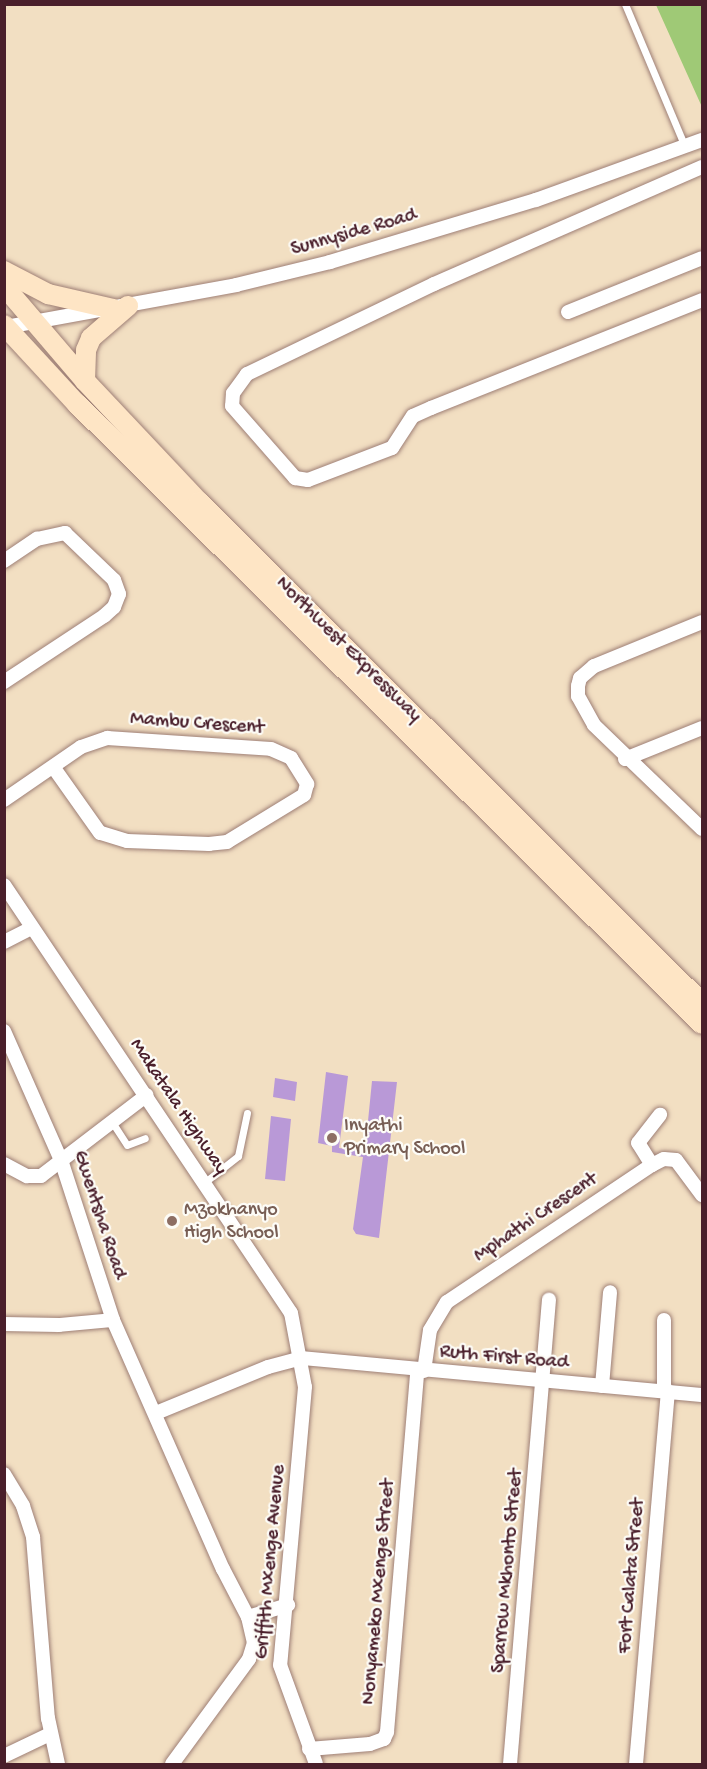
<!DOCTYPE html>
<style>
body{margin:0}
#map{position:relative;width:707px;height:1769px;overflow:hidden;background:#f2dfc2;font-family:"Gochi Hand",sans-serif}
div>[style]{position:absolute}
.green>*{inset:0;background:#9fc976}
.building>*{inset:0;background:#b999d7}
.roads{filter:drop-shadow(0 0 2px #9e7f76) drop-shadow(0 0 2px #9e7f76)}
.service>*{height:7px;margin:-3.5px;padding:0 3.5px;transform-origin:3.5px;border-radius:3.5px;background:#fff}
.minor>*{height:14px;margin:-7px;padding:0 7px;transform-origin:7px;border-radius:7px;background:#fff}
.secondary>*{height:20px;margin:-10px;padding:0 10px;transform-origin:10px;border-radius:10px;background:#fee5c5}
.dots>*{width:16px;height:16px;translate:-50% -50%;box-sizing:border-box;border:3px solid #fdfcf7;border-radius:50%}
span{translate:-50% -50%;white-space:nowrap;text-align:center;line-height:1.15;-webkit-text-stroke:4.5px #fdfcf7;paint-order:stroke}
.street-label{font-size:20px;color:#4a1f2b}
.education-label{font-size:20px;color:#785e54}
.left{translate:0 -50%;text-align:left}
.frame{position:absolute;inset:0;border:6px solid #4a1f2b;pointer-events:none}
</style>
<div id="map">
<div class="green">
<div style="clip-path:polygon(656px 5px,702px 5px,702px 108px,702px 107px)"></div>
</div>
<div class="building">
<div style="clip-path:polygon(326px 1072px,348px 1076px,339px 1148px,365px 1151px,372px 1081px,397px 1082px,379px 1238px,356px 1234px,353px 1229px,363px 1157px,332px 1152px,332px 1146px,318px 1143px)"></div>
<div style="clip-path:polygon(275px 1078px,297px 1082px,295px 1101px,273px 1097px)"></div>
<div style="clip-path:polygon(271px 1116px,291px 1119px,285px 1181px,265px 1179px)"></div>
</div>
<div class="roads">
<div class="service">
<div style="left:625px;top:4px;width:155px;rotate:67.2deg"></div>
<div style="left:112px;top:1122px;width:27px;rotate:57deg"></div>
<div style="left:127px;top:1145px;width:19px;rotate:-21deg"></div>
<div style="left:205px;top:1182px;width:42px;rotate:-38.2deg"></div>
<div style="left:238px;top:1156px;width:44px;rotate:-78.2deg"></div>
</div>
<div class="minor">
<div style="left:702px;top:167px;width:292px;rotate:156.4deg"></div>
<div style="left:434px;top:284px;width:208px;rotate:154.3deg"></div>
<div style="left:247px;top:374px;width:24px;rotate:126deg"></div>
<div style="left:233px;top:393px;width:13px;rotate:94deg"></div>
<div style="left:232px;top:406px;width:96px;rotate:48.8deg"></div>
<div style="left:295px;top:478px;width:13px;rotate:9deg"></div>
<div style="left:308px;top:480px;width:90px;rotate:-20.9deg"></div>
<div style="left:392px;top:448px;width:38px;rotate:-57deg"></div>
<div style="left:413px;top:416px;width:20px;rotate:-24deg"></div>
<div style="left:431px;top:408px;width:292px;rotate:-21.7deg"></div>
<div style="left:568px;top:312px;width:144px;rotate:-21.9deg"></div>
<div style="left:6px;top:327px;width:234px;rotate:-10.3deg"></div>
<div style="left:236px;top:285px;width:97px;rotate:-13.7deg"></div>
<div style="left:330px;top:262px;width:215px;rotate:-16.8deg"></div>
<div style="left:536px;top:200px;width:177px;rotate:-19.9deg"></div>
<div style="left:4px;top:561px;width:40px;rotate:-34deg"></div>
<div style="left:37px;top:539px;width:29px;rotate:-12deg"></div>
<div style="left:65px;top:533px;width:68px;rotate:43.8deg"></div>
<div style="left:114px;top:580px;width:15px;rotate:70deg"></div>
<div style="left:119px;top:594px;width:14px;rotate:111deg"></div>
<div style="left:114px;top:607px;width:13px;rotate:138deg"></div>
<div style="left:104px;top:616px;width:120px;rotate:146.6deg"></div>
<div style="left:702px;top:622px;width:117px;rotate:157.8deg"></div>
<div style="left:594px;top:666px;width:18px;rotate:139deg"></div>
<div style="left:580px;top:678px;width:8px;rotate:104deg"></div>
<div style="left:578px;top:686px;width:10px;rotate:90deg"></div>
<div style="left:578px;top:696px;width:33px;rotate:61deg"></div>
<div style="left:594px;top:725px;width:150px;rotate:43.9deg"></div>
<div style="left:625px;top:759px;width:83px;rotate:-21.9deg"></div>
<div style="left:4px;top:800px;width:93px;rotate:-34.5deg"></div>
<div style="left:81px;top:747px;width:28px;rotate:-19deg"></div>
<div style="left:107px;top:738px;width:164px;rotate:3.8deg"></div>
<div style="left:271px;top:749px;width:22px;rotate:24deg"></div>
<div style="left:291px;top:758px;width:31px;rotate:58deg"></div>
<div style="left:307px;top:784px;width:11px;rotate:105deg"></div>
<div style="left:304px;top:795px;width:90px;rotate:148.6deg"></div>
<div style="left:227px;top:842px;width:18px;rotate:174deg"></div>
<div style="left:209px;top:844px;width:82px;rotate:-177.9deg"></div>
<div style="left:127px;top:841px;width:28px;rotate:-163deg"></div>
<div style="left:100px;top:833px;width:80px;rotate:-125.3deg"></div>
<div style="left:4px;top:885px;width:515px;rotate:56.16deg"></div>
<div style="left:291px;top:1313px;width:75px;rotate:79.3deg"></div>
<div style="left:305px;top:1387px;width:279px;rotate:95.1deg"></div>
<div style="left:280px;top:1665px;width:105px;rotate:70deg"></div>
<div style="left:4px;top:942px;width:30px;rotate:-27deg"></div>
<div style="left:4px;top:1031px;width:141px;rotate:66.2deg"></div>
<div style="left:61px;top:1160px;width:168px;rotate:72deg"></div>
<div style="left:113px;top:1320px;width:272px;rotate:66.2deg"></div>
<div style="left:223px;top:1569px;width:54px;rotate:62.5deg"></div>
<div style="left:248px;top:1617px;width:42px;rotate:-16.7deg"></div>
<div style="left:4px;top:1164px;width:26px;rotate:28deg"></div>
<div style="left:27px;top:1176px;width:14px"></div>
<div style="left:41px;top:1176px;width:133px;rotate:-37.4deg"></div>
<div style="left:652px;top:1165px;width:26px;rotate:-122deg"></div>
<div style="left:638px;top:1143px;width:36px;rotate:-52deg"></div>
<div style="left:4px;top:1324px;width:55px;rotate:1deg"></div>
<div style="left:59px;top:1325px;width:54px;rotate:-5.3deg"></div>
<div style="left:424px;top:1371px;width:41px;rotate:-81.7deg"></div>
<div style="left:430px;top:1330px;width:33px;rotate:-59deg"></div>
<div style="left:447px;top:1302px;width:247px;rotate:-33.8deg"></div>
<div style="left:652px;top:1165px;width:13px;rotate:-27deg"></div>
<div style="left:664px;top:1159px;width:12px;rotate:5deg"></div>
<div style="left:676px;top:1160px;width:44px;rotate:53.4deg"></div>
<div style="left:602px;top:1386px;width:94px;rotate:-85.1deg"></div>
<div style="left:664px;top:1391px;width:71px;rotate:-90deg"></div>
<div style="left:156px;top:1413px;width:121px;rotate:-22.3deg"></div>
<div style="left:268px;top:1367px;width:35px;rotate:-15deg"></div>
<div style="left:302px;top:1358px;width:402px;rotate:5.3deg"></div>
<div style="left:4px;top:1474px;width:37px;rotate:59deg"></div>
<div style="left:23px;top:1506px;width:33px;rotate:72deg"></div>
<div style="left:33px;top:1537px;width:182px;rotate:85.3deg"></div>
<div style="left:48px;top:1718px;width:47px;rotate:77.7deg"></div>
<div style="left:309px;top:1749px;width:61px;rotate:-4.7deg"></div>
<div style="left:370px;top:1744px;width:15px;rotate:-20deg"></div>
<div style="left:384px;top:1739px;width:8px;rotate:-67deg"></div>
<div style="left:387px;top:1732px;width:362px;rotate:-85.2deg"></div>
<div style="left:4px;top:1756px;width:51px;rotate:-25.6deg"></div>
<div style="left:172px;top:1764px;width:130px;rotate:-53.7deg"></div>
<div style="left:249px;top:1659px;width:17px;rotate:-73deg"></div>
<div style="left:254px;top:1643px;width:27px;rotate:-103deg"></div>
<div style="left:510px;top:1764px;width:466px;rotate:-85.2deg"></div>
<div style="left:636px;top:1764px;width:374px;rotate:-85.1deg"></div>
</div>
<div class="secondary">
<div style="left:4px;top:271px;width:50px;rotate:27.6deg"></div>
<div style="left:48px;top:294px;width:67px;rotate:13deg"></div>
<div style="left:4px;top:286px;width:125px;rotate:49.5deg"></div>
<div style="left:85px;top:381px;width:166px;rotate:46.7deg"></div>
<div style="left:199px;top:502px;width:710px;rotate:44.89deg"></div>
<div style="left:4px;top:325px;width:108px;rotate:47.3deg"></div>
<div style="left:77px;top:404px;width:880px;rotate:44.77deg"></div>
<div style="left:85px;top:381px;width:31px;rotate:-88deg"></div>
<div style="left:86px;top:350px;width:13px;rotate:-67deg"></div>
<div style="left:91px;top:338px;width:49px;rotate:-40.9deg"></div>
</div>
</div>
<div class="dots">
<div style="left:332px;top:1138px;background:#8d6e63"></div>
<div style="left:172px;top:1221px;background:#8d6e63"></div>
</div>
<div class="street-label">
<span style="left:354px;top:233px;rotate:-16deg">Sunnyside Road</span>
<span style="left:348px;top:650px;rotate:45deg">Northwest Expressway</span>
<span style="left:197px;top:724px;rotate:4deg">Mambu Crescent</span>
<span style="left:178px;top:1107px;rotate:56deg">Makatala Highway</span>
<span style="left:99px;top:1215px;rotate:72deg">Gwentsha Road</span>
<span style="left:536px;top:1218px;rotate:-34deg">Mphathi Crescent</span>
<span style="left:504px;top:1358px;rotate:5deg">Ruth First Road</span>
<span style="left:271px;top:1562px;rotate:-85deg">Griffith Mxenge Avenue</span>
<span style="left:508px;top:1571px;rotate:-85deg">Sparrow Mkhonto Street</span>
<span style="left:632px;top:1576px;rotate:-85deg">Fort Calata Street</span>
<span style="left:379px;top:1592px;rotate:-85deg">Nonyameko Mxenge Street</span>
</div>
<div class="education-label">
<span class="left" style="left:344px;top:1138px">Inyathi<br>Primary School</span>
<span class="left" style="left:184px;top:1222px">Mzokhanyo<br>High School</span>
</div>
<div class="frame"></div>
</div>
